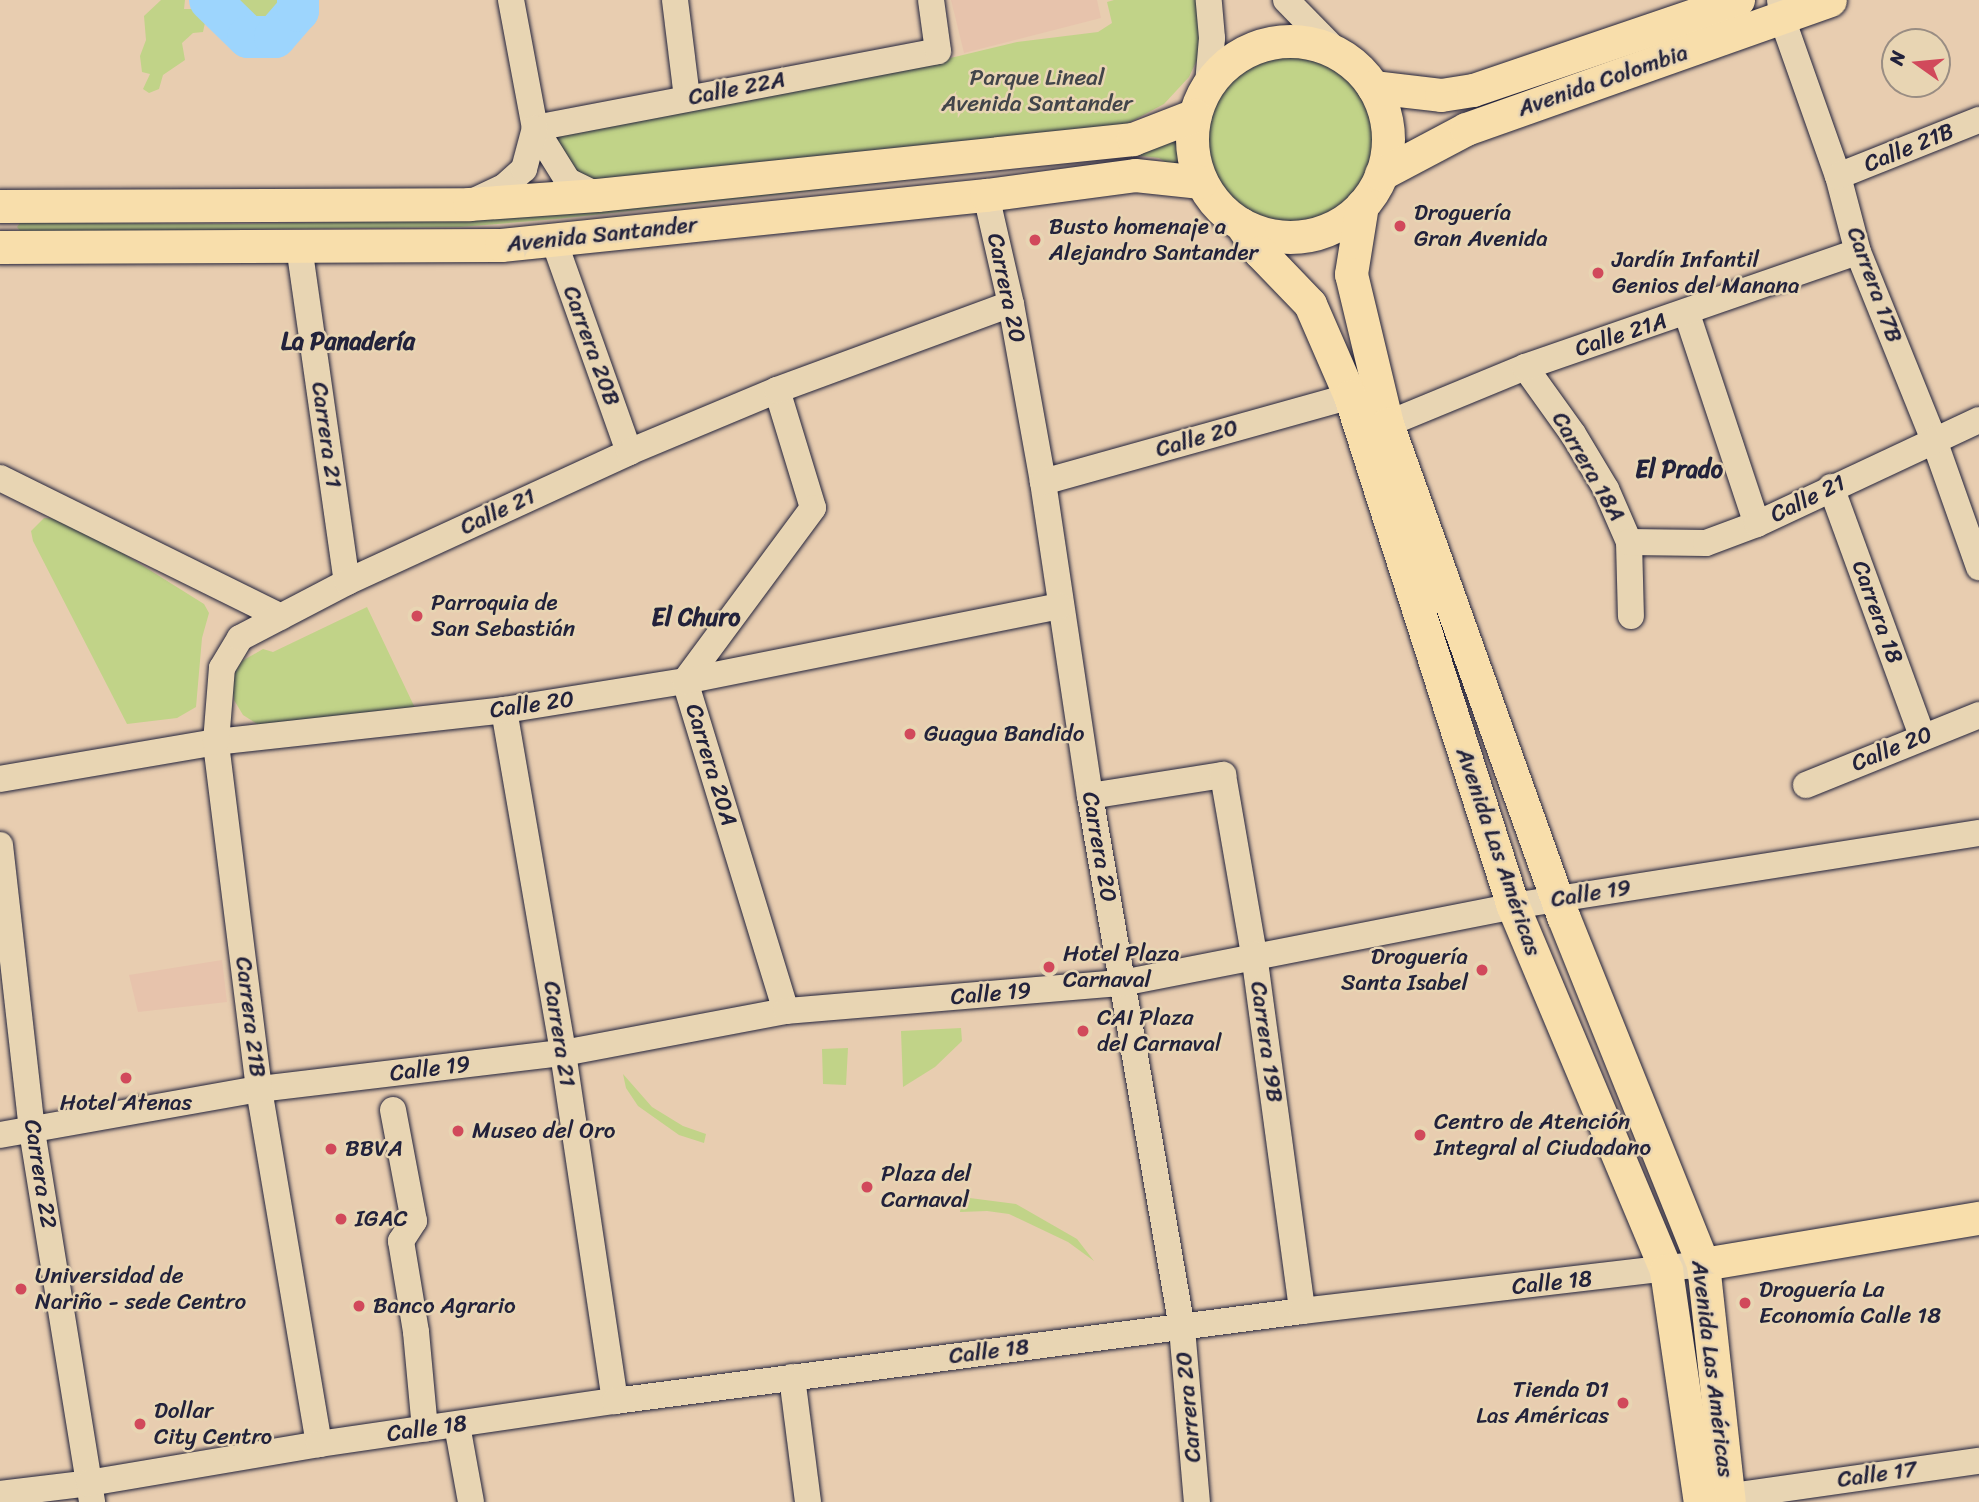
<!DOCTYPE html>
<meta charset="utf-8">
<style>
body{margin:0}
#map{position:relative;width:1979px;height:1502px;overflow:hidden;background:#e8cdb0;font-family:Sriracha,sans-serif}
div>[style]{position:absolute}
.built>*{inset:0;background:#e7c3ac}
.green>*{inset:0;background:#c1d388}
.round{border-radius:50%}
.river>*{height:42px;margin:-21px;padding:0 21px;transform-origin:21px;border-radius:21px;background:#9dd5fd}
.roads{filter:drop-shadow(0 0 2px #22223b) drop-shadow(0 0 2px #22223b)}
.minor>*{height:26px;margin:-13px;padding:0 13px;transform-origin:13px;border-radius:13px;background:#e8d5b3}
.major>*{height:33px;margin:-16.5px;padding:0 16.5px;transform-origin:16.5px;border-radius:16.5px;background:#f8deab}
.major>.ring{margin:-16.5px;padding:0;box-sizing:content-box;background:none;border:33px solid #f8deab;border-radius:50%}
.dots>*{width:19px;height:19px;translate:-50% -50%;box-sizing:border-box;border:4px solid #e8d5b3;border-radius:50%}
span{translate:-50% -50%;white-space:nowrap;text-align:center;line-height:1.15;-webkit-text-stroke:5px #e8d5b3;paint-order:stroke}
.park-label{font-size:23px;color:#42454a}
.street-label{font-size:23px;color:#22223b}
.poi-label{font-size:23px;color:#22223b}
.left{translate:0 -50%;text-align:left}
.right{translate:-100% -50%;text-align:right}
.neighbourhood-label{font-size:24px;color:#22223b;font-weight:700}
.north{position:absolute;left:1881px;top:28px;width:70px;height:70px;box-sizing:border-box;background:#e8d5b3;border:2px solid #998d83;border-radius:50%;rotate:285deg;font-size:19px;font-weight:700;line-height:28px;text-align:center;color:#22223b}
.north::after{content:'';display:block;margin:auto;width:24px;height:32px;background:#d1495b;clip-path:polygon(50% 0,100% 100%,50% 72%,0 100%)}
</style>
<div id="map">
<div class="built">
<div style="clip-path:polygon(951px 0,1097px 0,1101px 18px,964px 53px)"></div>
<div style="clip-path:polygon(222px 960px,227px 1002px,138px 1012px,129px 975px)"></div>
</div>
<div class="green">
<div style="clip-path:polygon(161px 0,185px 0,184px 9px,198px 9px,206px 18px,203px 32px,193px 33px,182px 43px,185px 60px,163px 75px,159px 89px,149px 93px,143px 89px,150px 74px,142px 72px,140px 56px,146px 40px,144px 16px)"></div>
<div style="clip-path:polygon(232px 0,284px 0,285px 8px,273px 22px,247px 17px)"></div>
<div style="clip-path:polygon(1114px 0,1201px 0,1202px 49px,1189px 77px,1164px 104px,1121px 127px,601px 190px,572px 178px,550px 136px,938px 61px,1017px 42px,1098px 32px,1112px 23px,1107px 2px)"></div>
<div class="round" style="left:1194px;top:43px;width:190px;height:190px"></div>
<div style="clip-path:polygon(1177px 126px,1181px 172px,1159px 158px,1134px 155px,557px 219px,460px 227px,21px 232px,17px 227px,20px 223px,244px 224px,459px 220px)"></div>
<div style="clip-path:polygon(44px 518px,68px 519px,204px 604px,209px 613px,202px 638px,196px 707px,177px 718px,127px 724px,33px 541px,31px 531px)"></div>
<div style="clip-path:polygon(367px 607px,415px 708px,259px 725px,243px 715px,234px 700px,232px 687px,233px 676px,242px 661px,263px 649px,273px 652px)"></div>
<div style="clip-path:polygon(961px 1028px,962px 1041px,935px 1067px,903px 1087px,901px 1031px)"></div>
<div style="clip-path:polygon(848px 1048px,846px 1085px,823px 1084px,822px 1049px)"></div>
<div style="clip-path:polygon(623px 1074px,652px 1107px,683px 1126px,706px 1134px,704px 1143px,679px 1135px,638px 1106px,626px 1088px)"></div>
<div style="clip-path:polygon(962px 1197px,1016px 1204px,1077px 1239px,1094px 1261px,1068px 1242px,1009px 1214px,987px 1211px,960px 1212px)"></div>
</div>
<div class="river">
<div style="left:210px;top:0;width:53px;rotate:44.2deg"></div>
<div style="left:248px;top:37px;width:27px"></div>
<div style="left:275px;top:37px;width:35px;rotate:-49deg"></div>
<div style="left:298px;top:11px;width:11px;rotate:-90deg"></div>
</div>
<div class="roads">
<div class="minor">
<div style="left:511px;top:0;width:130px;rotate:79.4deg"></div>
<div style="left:535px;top:128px;width:62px;rotate:58.1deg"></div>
<div style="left:568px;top:181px;width:32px;rotate:26deg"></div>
<div style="left:675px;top:0;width:99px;rotate:83deg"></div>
<div style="left:1286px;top:0;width:73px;rotate:45.6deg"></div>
<div style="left:1780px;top:0;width:21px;rotate:82deg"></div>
<div style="left:1783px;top:21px;width:164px;rotate:70.5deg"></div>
<div style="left:1838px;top:176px;width:79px;rotate:75.3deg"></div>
<div style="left:1858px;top:252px;width:203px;rotate:68deg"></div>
<div style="left:1934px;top:440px;width:135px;rotate:70.5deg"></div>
<div style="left:1208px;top:84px;width:46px;rotate:-85deg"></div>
<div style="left:1212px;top:38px;width:38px;rotate:-95deg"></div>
<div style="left:535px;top:128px;width:410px;rotate:-10.8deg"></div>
<div style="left:938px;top:51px;width:51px;rotate:-97.8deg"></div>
<div style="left:1838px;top:176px;width:152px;rotate:-21.7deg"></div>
<div style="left:986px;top:195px;width:112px;rotate:77.1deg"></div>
<div style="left:1011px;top:304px;width:181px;rotate:79.8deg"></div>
<div style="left:1043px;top:482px;width:317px;rotate:81.5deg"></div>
<div style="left:1090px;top:796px;width:540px;rotate:80.19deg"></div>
<div style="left:1182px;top:1328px;width:175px;rotate:85.1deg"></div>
<div style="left:476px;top:200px;width:31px;rotate:-25deg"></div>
<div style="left:504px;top:187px;width:27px;rotate:-42deg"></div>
<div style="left:524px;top:169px;width:42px;rotate:-75deg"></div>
<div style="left:554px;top:241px;width:224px;rotate:70.4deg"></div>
<div style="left:299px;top:246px;width:339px;rotate:81.9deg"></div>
<div style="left:1687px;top:314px;width:221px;rotate:71.6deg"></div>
<div style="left:1525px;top:367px;width:82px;rotate:54.4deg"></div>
<div style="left:1573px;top:434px;width:64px;rotate:59deg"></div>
<div style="left:1606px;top:489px;width:58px;rotate:66.5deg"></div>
<div style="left:1629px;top:542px;width:74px;rotate:88.5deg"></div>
<div style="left:777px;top:390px;width:123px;rotate:73deg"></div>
<div style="left:813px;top:508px;width:215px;rotate:126.5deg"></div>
<div style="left:685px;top:681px;width:345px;rotate:73deg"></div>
<div style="left:1387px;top:424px;width:149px;rotate:-22.4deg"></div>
<div style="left:1525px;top:367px;width:352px;rotate:-19.1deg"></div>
<div style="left:0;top:478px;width:313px;rotate:26.3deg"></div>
<div style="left:1043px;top:482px;width:319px;rotate:-15.6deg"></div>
<div style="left:1831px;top:487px;width:265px;rotate:69.9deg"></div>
<div style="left:1629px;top:542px;width:77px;rotate:0.7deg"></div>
<div style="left:1706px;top:543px;width:54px;rotate:-20.4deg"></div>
<div style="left:1757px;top:524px;width:245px;rotate:-25.1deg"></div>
<div style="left:504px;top:710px;width:348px;rotate:80.2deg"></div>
<div style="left:563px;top:1053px;width:352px;rotate:81.5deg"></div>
<div style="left:0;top:779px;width:219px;rotate:-9.7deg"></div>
<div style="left:216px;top:742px;width:290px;rotate:-6.3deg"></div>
<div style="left:504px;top:710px;width:183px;rotate:-9.1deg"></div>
<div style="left:685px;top:681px;width:382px;rotate:-11.3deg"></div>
<div style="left:1806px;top:785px;width:187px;rotate:-22deg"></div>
<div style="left:1090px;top:796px;width:135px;rotate:-9deg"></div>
<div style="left:1223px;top:775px;width:182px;rotate:80.2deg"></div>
<div style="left:1254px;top:954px;width:360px;rotate:82.3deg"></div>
<div style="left:0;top:845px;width:288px;rotate:83.6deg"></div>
<div style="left:32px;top:1131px;width:376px;rotate:80.8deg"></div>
<div style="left:393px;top:1110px;width:113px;rotate:79.3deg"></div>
<div style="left:414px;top:1221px;width:24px;rotate:123deg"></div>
<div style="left:401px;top:1241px;width:92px;rotate:80.6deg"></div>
<div style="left:416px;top:1332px;width:97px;rotate:84.7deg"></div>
<div style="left:0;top:1135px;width:263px;rotate:-10.1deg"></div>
<div style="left:259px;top:1089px;width:306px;rotate:-6.8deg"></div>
<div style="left:563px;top:1053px;width:227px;rotate:-10.7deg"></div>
<div style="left:786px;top:1011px;width:337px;rotate:-4.8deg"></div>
<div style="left:1122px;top:983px;width:399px;rotate:-11.1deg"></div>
<div style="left:1513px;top:906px;width:472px;rotate:-8.9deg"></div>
<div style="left:792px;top:1377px;width:126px;rotate:82.7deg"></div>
<div style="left:457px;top:1425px;width:78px;rotate:79.7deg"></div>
<div style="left:319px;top:1444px;width:360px;rotate:-99.6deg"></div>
<div style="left:259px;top:1089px;width:350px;rotate:-97.1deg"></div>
<div style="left:216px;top:742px;width:74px;rotate:-85.4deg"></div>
<div style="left:222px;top:668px;width:35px;rotate:-59deg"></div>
<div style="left:240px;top:638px;width:121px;rotate:-27.6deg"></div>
<div style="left:347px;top:582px;width:311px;rotate:-24.7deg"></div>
<div style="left:629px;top:452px;width:160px;rotate:-22.7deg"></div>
<div style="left:777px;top:390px;width:249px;rotate:-20.2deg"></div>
<div style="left:0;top:1494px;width:90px;rotate:-7deg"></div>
<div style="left:89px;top:1483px;width:233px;rotate:-9.6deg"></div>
<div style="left:319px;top:1444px;width:299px;rotate:-8.3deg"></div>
<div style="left:615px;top:1401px;width:693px;rotate:-7.46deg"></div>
<div style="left:1302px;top:1311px;width:404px;rotate:-6.7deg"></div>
<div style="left:1711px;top:1499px;width:271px;rotate:-8.1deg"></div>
</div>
<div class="major">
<div class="ring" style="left:1192px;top:41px;width:163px;height:163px"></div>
<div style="left:1373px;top:87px;width:68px;rotate:6.7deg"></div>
<div style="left:1441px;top:95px;width:32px;rotate:-9deg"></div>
<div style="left:1473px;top:90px;width:280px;rotate:-18.8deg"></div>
<div style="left:1381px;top:174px;width:96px;rotate:-27.9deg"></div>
<div style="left:1466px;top:129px;width:386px;rotate:-19.5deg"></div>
<div style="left:1362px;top:205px;width:70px;rotate:99.1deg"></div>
<div style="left:1351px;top:274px;width:154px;rotate:76.5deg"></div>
<div style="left:1387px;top:424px;width:523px;rotate:70.32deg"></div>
<div style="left:1563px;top:916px;width:375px;rotate:68.1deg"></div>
<div style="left:1703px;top:1264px;width:239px;rotate:83.8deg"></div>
<div style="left:0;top:206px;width:469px;rotate:-0.2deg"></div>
<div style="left:469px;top:204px;width:128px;rotate:-4deg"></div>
<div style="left:597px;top:195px;width:539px;rotate:-5.96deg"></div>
<div style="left:1133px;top:139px;width:66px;rotate:-21.2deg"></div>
<div style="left:1241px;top:224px;width:34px;rotate:56deg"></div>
<div style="left:1260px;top:252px;width:72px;rotate:46.1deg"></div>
<div style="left:1310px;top:304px;width:100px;rotate:66.5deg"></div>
<div style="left:1350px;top:396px;width:535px;rotate:72.28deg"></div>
<div style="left:1513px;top:906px;width:395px;rotate:67.2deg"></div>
<div style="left:1666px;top:1270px;width:234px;rotate:81.7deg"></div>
<div style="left:0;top:247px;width:501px;rotate:-0.23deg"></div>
<div style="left:501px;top:245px;width:488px;rotate:-5.9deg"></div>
<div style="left:986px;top:195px;width:150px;rotate:-7.6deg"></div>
<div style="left:1135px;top:175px;width:66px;rotate:6.1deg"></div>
<div style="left:1703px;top:1264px;width:280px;rotate:-9.5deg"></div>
</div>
</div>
<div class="dots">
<div style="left:1400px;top:226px;background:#d1495b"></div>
<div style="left:1035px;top:240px;background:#d1495b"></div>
<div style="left:1598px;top:273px;background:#d1495b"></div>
<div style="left:417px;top:616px;background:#d1495b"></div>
<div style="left:910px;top:734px;background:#d1495b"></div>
<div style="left:1049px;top:967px;background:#d1495b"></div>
<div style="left:1482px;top:970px;background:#d1495b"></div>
<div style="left:1083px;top:1031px;background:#d1495b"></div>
<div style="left:126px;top:1078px;background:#d1495b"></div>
<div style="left:458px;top:1131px;background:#d1495b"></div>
<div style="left:1420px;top:1135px;background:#d1495b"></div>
<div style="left:331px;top:1149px;background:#d1495b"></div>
<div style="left:867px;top:1187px;background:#d1495b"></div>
<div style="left:341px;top:1219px;background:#d1495b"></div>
<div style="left:21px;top:1289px;background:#d1495b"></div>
<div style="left:1745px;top:1303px;background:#d1495b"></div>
<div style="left:359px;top:1306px;background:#d1495b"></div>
<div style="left:1623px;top:1403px;background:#d1495b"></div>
<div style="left:140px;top:1424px;background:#d1495b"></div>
</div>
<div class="park-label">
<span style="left:1037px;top:91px">Parque Lineal<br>Avenida Santander</span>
</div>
<div class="street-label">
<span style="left:1603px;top:81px;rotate:-19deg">Avenida Colombia</span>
<span style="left:737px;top:89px;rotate:-11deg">Calle 22A</span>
<span style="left:1909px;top:148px;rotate:-22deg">Calle 21B</span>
<span style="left:602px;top:235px;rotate:-6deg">Avenida Santander</span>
<span style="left:1874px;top:285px;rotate:70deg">Carrera 17B</span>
<span style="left:1006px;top:288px;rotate:78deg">Carrera 20</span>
<span style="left:1621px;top:335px;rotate:-18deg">Calle 21A</span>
<span style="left:591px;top:346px;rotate:70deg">Carrera 20B</span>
<span style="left:326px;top:435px;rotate:82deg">Carrera 21</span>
<span style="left:1197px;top:439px;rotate:-16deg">Calle 20</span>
<span style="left:1588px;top:467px;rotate:60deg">Carrera 18A</span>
<span style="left:1808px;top:499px;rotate:-26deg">Calle 21</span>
<span style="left:498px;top:512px;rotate:-25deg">Calle 21</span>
<span style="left:1877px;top:612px;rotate:70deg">Carrera 18</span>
<span style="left:532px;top:705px;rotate:-8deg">Calle 20</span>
<span style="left:1892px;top:749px;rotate:-22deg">Calle 20</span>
<span style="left:711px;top:765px;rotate:73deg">Carrera 20A</span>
<span style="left:1099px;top:847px;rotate:80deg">Carrera 20</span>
<span style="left:1498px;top:852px;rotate:71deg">Avenida Las Américas</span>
<span style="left:1591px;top:894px;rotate:-9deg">Calle 19</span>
<span style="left:991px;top:994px;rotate:-5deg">Calle 19</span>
<span style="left:250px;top:1017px;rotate:83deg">Carrera 21B</span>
<span style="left:559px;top:1034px;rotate:81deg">Carrera 21</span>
<span style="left:1266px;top:1042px;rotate:82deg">Carrera 19B</span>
<span style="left:430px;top:1069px;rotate:-7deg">Calle 19</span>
<span style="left:40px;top:1174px;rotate:81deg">Carrera 22</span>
<span style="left:1552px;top:1283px;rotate:-6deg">Calle 18</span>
<span style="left:989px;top:1352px;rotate:-7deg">Calle 18</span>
<span style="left:1712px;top:1369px;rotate:83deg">Avenida Las Américas</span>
<span style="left:1189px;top:1407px;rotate:-95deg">Carrera 20</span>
<span style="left:427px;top:1429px;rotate:-8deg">Calle 18</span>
<span style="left:1877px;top:1475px;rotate:-8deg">Calle 17</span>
</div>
<div class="poi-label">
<span class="left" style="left:1414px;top:226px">Droguería<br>Gran Avenida</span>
<span class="left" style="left:1049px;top:240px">Busto homenaje a<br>Alejandro Santander</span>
<span class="left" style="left:1612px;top:273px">Jardín Infantil<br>Genios del Manana</span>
<span class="left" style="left:431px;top:616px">Parroquia de<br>San Sebastián</span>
<span class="left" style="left:924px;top:734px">Guagua Bandido</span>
<span class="left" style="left:1063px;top:967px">Hotel Plaza<br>Carnaval</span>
<span class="right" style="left:1468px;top:970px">Droguería<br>Santa Isabel</span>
<span class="left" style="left:1097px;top:1031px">CAI Plaza<br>del Carnaval</span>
<span style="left:126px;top:1103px">Hotel Atenas</span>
<span class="left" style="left:1434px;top:1135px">Centro de Atención<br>Integral al Ciudadano</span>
<span class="left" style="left:472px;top:1131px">Museo del Oro</span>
<span class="left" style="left:345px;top:1149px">BBVA</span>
<span class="left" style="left:881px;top:1187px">Plaza del<br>Carnaval</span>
<span class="left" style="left:355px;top:1219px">IGAC</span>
<span class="left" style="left:35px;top:1289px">Universidad de<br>Nariño - sede Centro</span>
<span class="left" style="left:1759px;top:1303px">Droguería La<br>Economía Calle 18</span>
<span class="left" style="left:373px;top:1306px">Banco Agrario</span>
<span class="right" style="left:1609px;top:1403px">Tienda D1<br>Las Américas</span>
<span class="left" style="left:154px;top:1424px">Dollar<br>City Centro</span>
</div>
<div class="neighbourhood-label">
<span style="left:348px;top:342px">La Panadería</span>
<span style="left:1679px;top:470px">El Prado</span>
<span style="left:696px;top:618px">El Churo</span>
</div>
<div class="north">N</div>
</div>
